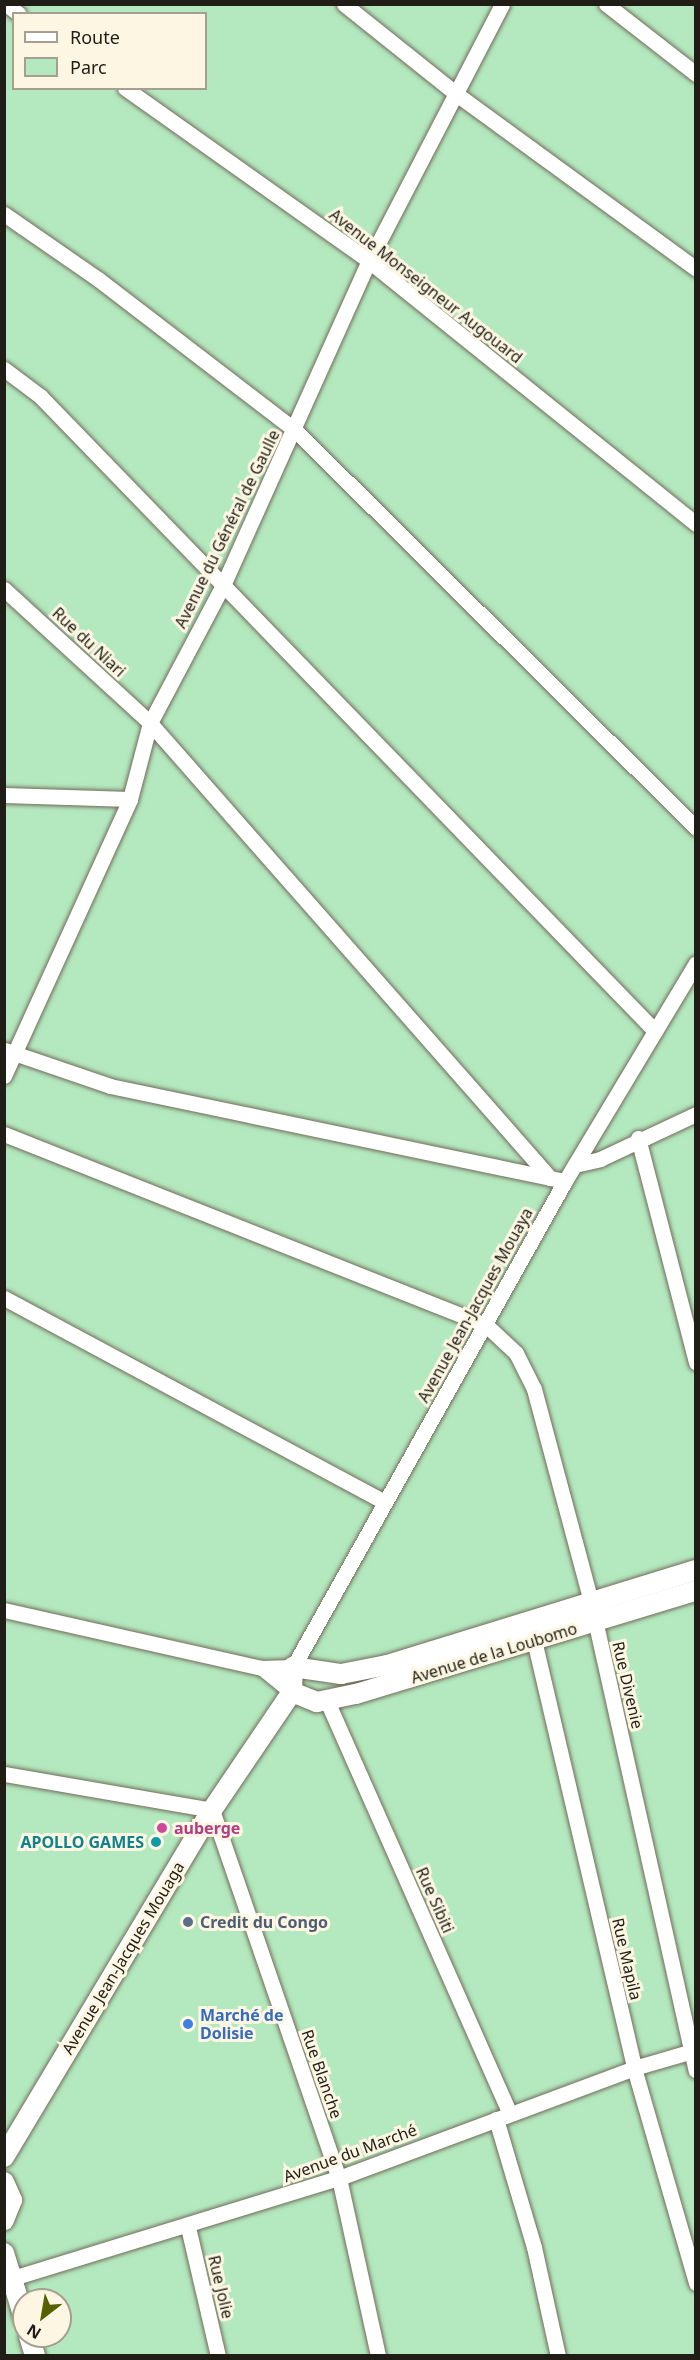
<!DOCTYPE html>
<meta charset="utf-8">
<style>
body{margin:0}
#map{position:relative;width:700px;height:2360px;overflow:hidden;background:#fdf6e2;font-family:"Noto Sans",sans-serif}
div>[style]{position:absolute}
.green>*{inset:0;background:#b4e9bf}
.roads{filter:drop-shadow(0 0 2px #726c5b) drop-shadow(0 0 2px #726c5b)}
.minor>*{height:15px;margin:-7.5px;padding:0 7.5px;transform-origin:7.5px;border-radius:7.5px;background:#fff}
.tertiary>*{height:20px;margin:-10px;padding:0 10px;transform-origin:10px;border-radius:10px;background:#fff}
.dots>*{width:16px;height:16px;translate:-50% -50%;box-sizing:border-box;border:3px solid #fdf6e2;border-radius:50%}
span{translate:-50% -50%;white-space:nowrap;text-align:center;line-height:1.15;-webkit-text-stroke:6px #fdf6e2;paint-order:stroke}
.street-label{font-size:16px;color:#1f1d16}
.hotel-label{font-size:16px;color:#b23c85;font-weight:700}
.left{translate:0 -50%;text-align:left}
.culture-label{font-size:16px;color:#0d838f;font-weight:700}
.right{translate:-100% -50%;text-align:right}
.service-label{font-size:16px;color:#4e5e75;font-weight:700}
.shop-label{font-size:16px;color:#366cbe;font-weight:700}
.frame{position:absolute;inset:0;border:6px solid #1f1d16;pointer-events:none}
.legend{position:absolute;left:12px;top:12px;width:195px;height:78px;box-sizing:border-box;background:#fdf6e2;border:2px solid #a49f90;margin:0;padding:8px 10px;list-style:none;font-size:18px;color:#1f1d16}
.legend li{display:flex;align-items:center;gap:12px;height:30px}
.legend b{width:30px;border:2px solid #a49f90}
.north{position:absolute;left:12px;top:2288px;width:60px;height:60px;box-sizing:border-box;background:#fdf6e2;border:2px solid #a49f90;border-radius:50%;rotate:211deg;font-size:16px;font-weight:700;line-height:24px;text-align:center;color:#1f1d16}
.north::after{content:'';display:block;margin:auto;width:21px;height:27px;background:#566000;clip-path:polygon(50% 0,100% 100%,50% 72%,0 100%)}
</style>
<div id="map">
<div class="green">
<div style="clip-path:polygon(evenodd,5px 5px,695px 5px,695px 2355px,5px 2355px,5px 5px,14px 14px,206px 14px,206px 88px,14px 88px,14px 14px,5px 5px,24px 2300px,60px 2300px,60px 2336px,24px 2336px,24px 2300px)"></div>
</div>
<div class="roads">
<div class="minor">
<div style="left:6px;top:4px;width:16px;rotate:38deg"></div>
<div style="left:344px;top:4px;width:142px;rotate:38.7deg"></div>
<div style="left:455px;top:93px;width:298px;rotate:36.1deg"></div>
<div style="left:606px;top:4px;width:114px;rotate:37.9deg"></div>
<div style="left:125px;top:88px;width:299px;rotate:35.3deg"></div>
<div style="left:369px;top:261px;width:420px;rotate:38.8deg"></div>
<div style="left:4px;top:214px;width:114px;rotate:34.7deg"></div>
<div style="left:98px;top:279px;width:248px;rotate:37.5deg"></div>
<div style="left:295px;top:430px;width:565px;rotate:44.78deg"></div>
<div style="left:4px;top:369px;width:45px;rotate:36.9deg"></div>
<div style="left:40px;top:396px;width:884px;rotate:45.92deg"></div>
<div style="left:4px;top:589px;width:198px;rotate:42.5deg"></div>
<div style="left:150px;top:723px;width:606px;rotate:48.68deg"></div>
<div style="left:550px;top:1178px;width:15px;rotate:11deg"></div>
<div style="left:4px;top:795px;width:126px;rotate:1.8deg"></div>
<div style="left:5px;top:1050px;width:111px;rotate:18.9deg"></div>
<div style="left:110px;top:1086px;width:450px;rotate:11.8deg"></div>
<div style="left:4px;top:1076px;width:304px;rotate:-65.5deg"></div>
<div style="left:130px;top:799px;width:79px;rotate:-75.3deg"></div>
<div style="left:150px;top:723px;width:158px;rotate:-62.1deg"></div>
<div style="left:224px;top:583px;width:353px;rotate:-65.8deg"></div>
<div style="left:369px;top:261px;width:289px;rotate:-62.6deg"></div>
<div style="left:4px;top:1134px;width:518px;rotate:21.62deg"></div>
<div style="left:486px;top:1325px;width:41px;rotate:43deg"></div>
<div style="left:516px;top:1353px;width:40px;rotate:63.4deg"></div>
<div style="left:534px;top:1389px;width:220px;rotate:75deg"></div>
<div style="left:591px;top:1602px;width:480px;rotate:77.4deg"></div>
<div style="left:638px;top:1138px;width:232px;rotate:75.5deg"></div>
<div style="left:575px;top:1165px;width:26px;rotate:-13deg"></div>
<div style="left:600px;top:1159px;width:106px;rotate:-25.1deg"></div>
<div style="left:4px;top:1298px;width:431px;rotate:28.2deg"></div>
<div style="left:4px;top:1610px;width:264px;rotate:12.7deg"></div>
<div style="left:262px;top:1668px;width:31px;rotate:-2deg"></div>
<div style="left:293px;top:1667px;width:557px;rotate:-60.77deg"></div>
<div style="left:565px;top:1181px;width:254px;rotate:-59deg"></div>
<div style="left:534px;top:1640px;width:440px;rotate:76.8deg"></div>
<div style="left:634px;top:2068px;width:224px;rotate:73.9deg"></div>
<div style="left:262px;top:1668px;width:38px;rotate:39deg"></div>
<div style="left:327px;top:1701px;width:451px;rotate:66.1deg"></div>
<div style="left:4px;top:1774px;width:211px;rotate:9.8deg"></div>
<div style="left:212px;top:1810px;width:389px;rotate:71deg"></div>
<div style="left:339px;top:2178px;width:182px;rotate:77.6deg"></div>
<div style="left:496px;top:2119px;width:134px;rotate:73.5deg"></div>
<div style="left:534px;top:2247px;width:112px;rotate:77.6deg"></div>
<div style="left:188px;top:2227px;width:132px;rotate:76.9deg"></div>
<div style="left:13px;top:2278px;width:341px;rotate:-17.1deg"></div>
<div style="left:339px;top:2178px;width:315px;rotate:-20.4deg"></div>
<div style="left:634px;top:2068px;width:65px;rotate:-16.2deg"></div>
</div>
<div class="tertiary">
<div style="left:292px;top:1692px;width:27px;rotate:22deg"></div>
<div style="left:317px;top:1702px;width:40px;rotate:-12deg"></div>
<div style="left:356px;top:1694px;width:355px;rotate:-16.9deg"></div>
<div style="left:4px;top:2157px;width:405px;rotate:-59.1deg"></div>
<div style="left:212px;top:1810px;width:143px;rotate:-55.9deg"></div>
<div style="left:292px;top:1692px;width:25px;rotate:-88deg"></div>
<div style="left:293px;top:1667px;width:49px;rotate:8.3deg"></div>
<div style="left:341px;top:1674px;width:47px;rotate:-11.1deg"></div>
<div style="left:387px;top:1665px;width:323px;rotate:-17.1deg"></div>
<div style="left:4px;top:2182px;width:20px;rotate:66deg"></div>
<div style="left:12px;top:2200px;width:22px;rotate:112deg"></div>
<div style="left:4px;top:2253px;width:68px;rotate:72.9deg"></div>
<div style="left:29px;top:2336px;width:21px;rotate:73deg"></div>
</div>
</div>
<div class="dots">
<div style="left:162px;top:1828px;background:#d1479c"></div>
<div style="left:156px;top:1842px;background:#0f9aa8"></div>
<div style="left:188px;top:1922px;background:#5c6f8a"></div>
<div style="left:188px;top:2024px;background:#3f7fe0"></div>
</div>
<div class="street-label">
<span style="left:426px;top:286px;rotate:38deg">Avenue Monseigneur Augouard</span>
<span style="left:227px;top:529px;rotate:-64deg">Avenue du Général de Gaulle</span>
<span style="left:89px;top:642px;rotate:43deg">Rue du Niari</span>
<span style="left:475px;top:1305px;rotate:-61deg">Avenue Jean-Jacques Mouaya</span>
<span style="left:494px;top:1653px;rotate:-17deg">Avenue de la Loubomo</span>
<span style="left:628px;top:1685px;rotate:77deg">Rue Divenie</span>
<span style="left:435px;top:1900px;rotate:66deg">Rue Sibiti</span>
<span style="left:123px;top:1958px;rotate:-59deg">Avenue Jean-Jacques Mouaga</span>
<span style="left:627px;top:1959px;rotate:77deg">Rue Mapila</span>
<span style="left:322px;top:2074px;rotate:71deg">Rue Blanche</span>
<span style="left:350px;top:2153px;rotate:-20deg">Avenue du Marché</span>
<span style="left:221px;top:2287px;rotate:77deg">Rue Jolie</span>
</div>
<div class="hotel-label">
<span class="left" style="left:174px;top:1828px">auberge</span>
</div>
<div class="culture-label">
<span class="right" style="left:144px;top:1842px">APOLLO GAMES</span>
</div>
<div class="service-label">
<span class="left" style="left:200px;top:1922px">Credit du Congo</span>
</div>
<div class="shop-label">
<span class="left" style="left:200px;top:2024px">Marché de<br>Dolisie</span>
</div>
<div class="frame"></div>
<ul class="legend">
<li><b style="height:8px;background:#fff"></b>Route</li>
<li><b style="height:16px;background:#b4e9bf"></b>Parc</li>
</ul>
<div class="north">N</div>
</div>
